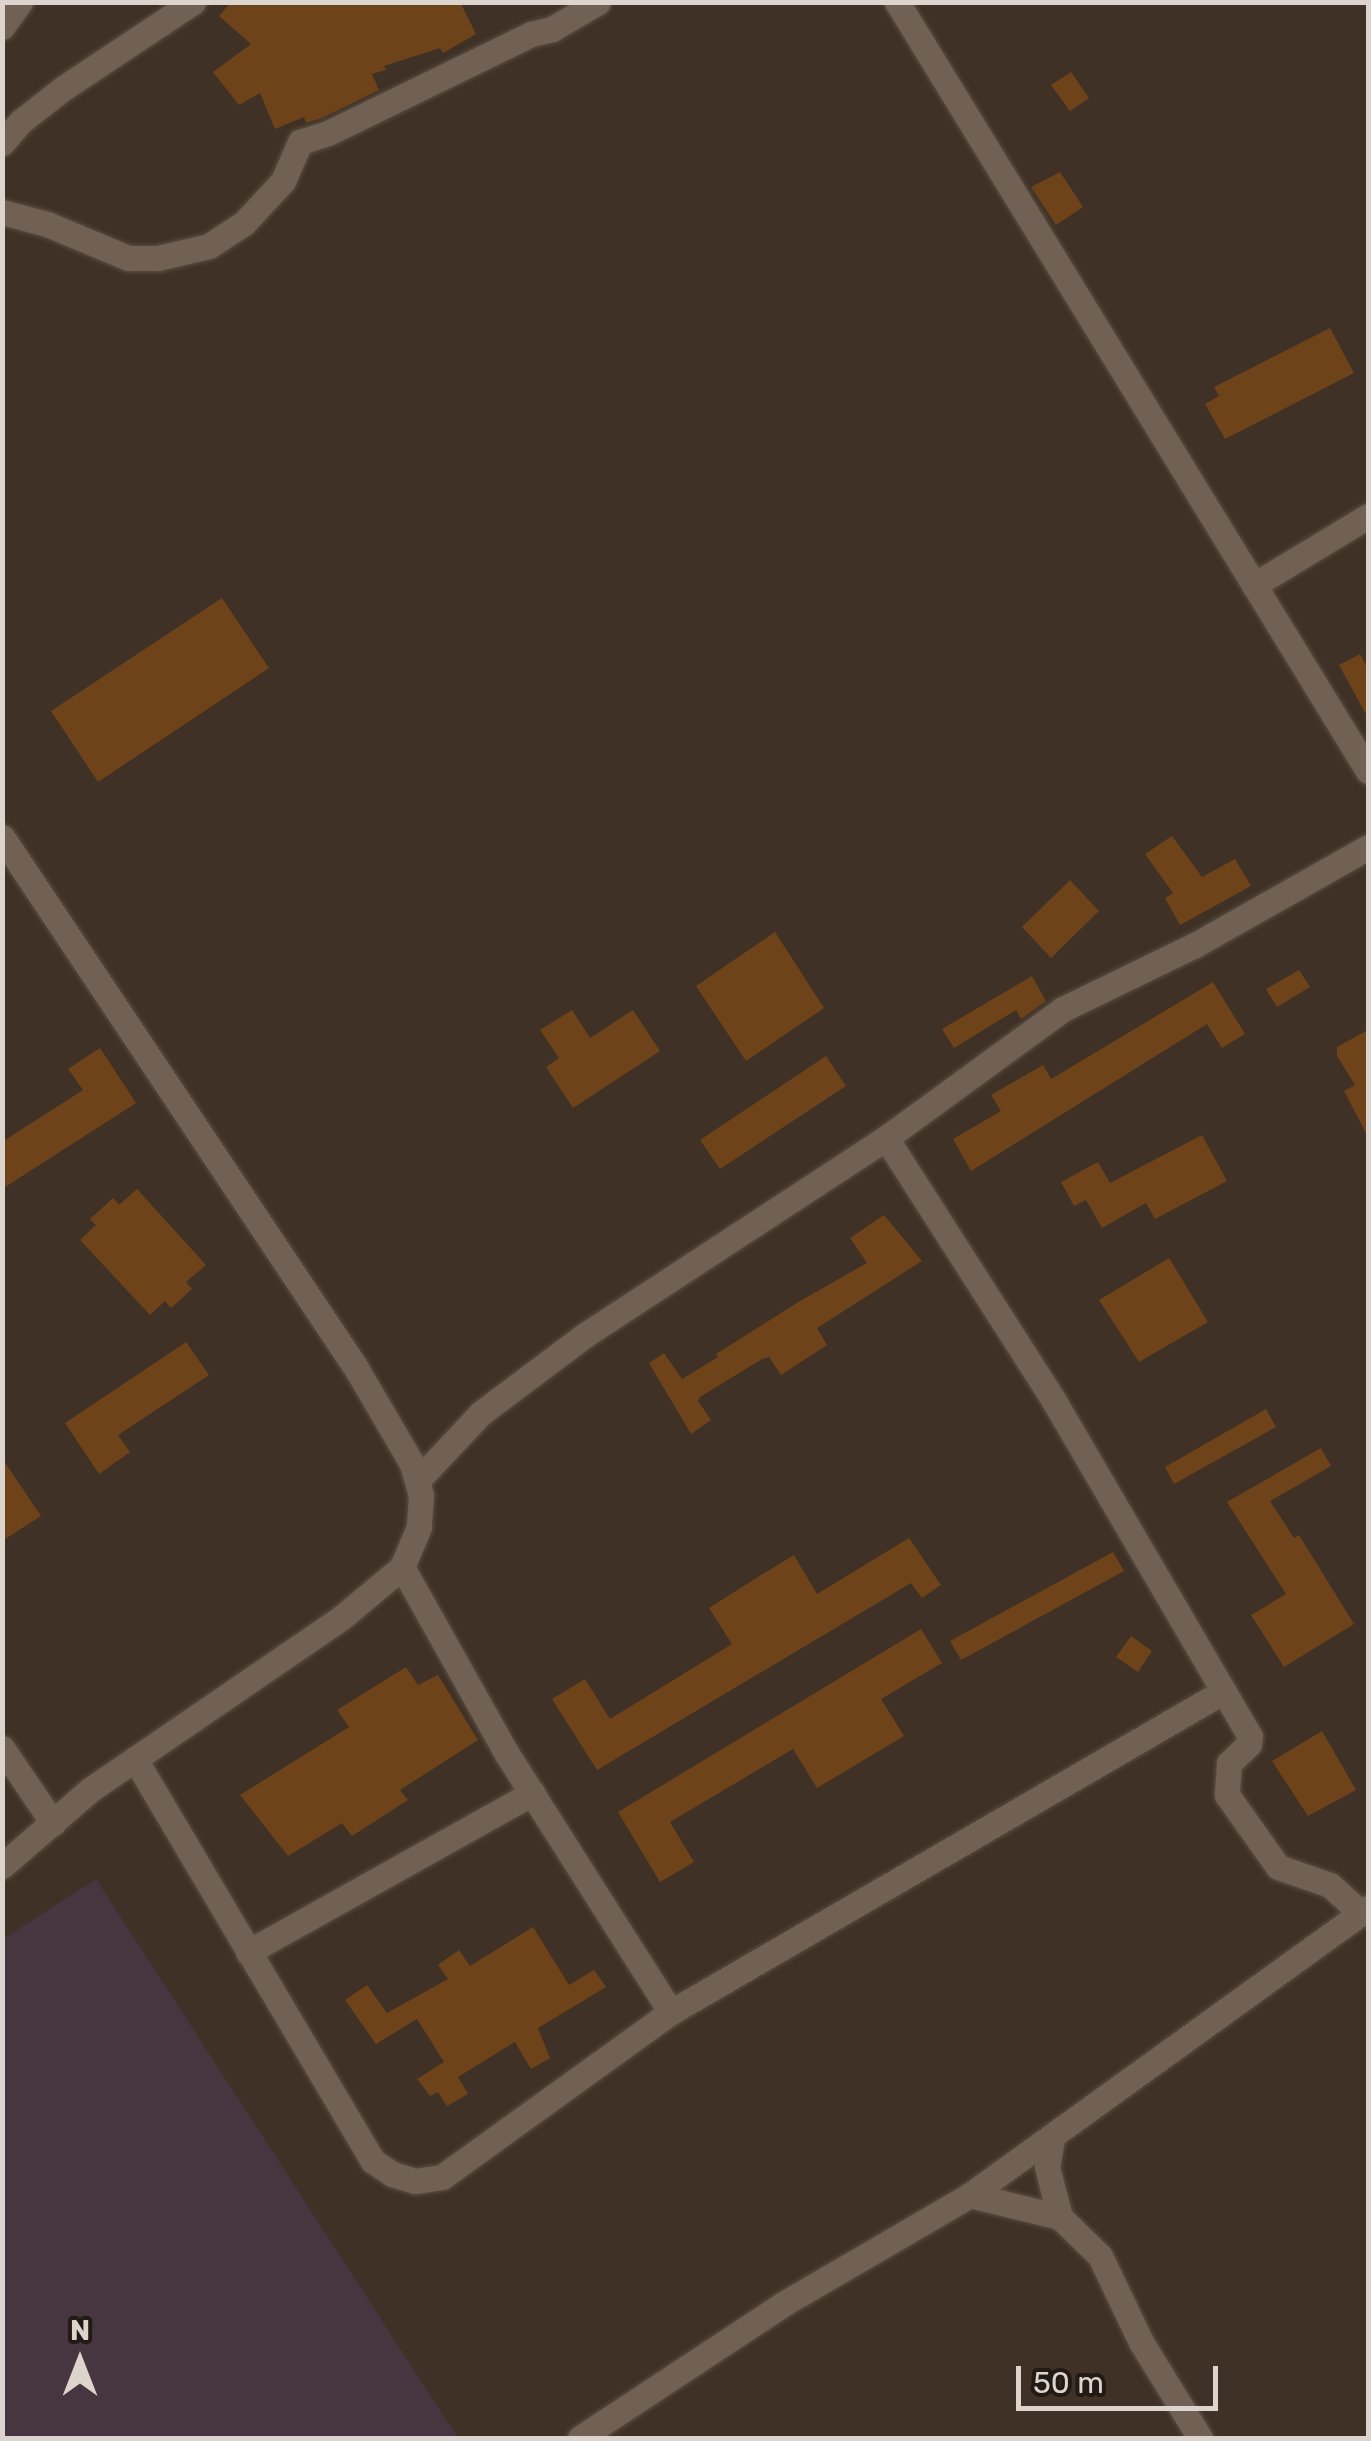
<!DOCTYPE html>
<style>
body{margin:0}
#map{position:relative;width:1371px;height:2441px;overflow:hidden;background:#3f3125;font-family:Rubik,sans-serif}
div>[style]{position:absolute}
.education>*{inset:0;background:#473640}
.building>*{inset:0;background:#6e431a}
.roads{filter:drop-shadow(0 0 2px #594d43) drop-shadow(0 0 2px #594d43)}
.street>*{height:25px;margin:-12.5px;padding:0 12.5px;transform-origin:12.5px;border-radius:12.5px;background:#716154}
span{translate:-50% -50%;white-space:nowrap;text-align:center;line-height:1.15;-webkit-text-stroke:8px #211a15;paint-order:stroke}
.frame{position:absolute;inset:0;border:5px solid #ddd4cd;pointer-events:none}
.north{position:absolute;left:30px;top:2311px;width:100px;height:100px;-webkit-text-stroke:8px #211a15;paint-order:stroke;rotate:0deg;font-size:28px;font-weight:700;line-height:40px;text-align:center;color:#ddd4cd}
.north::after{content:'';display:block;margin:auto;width:35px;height:45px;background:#ddd4cd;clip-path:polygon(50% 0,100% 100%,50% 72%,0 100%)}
.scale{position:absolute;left:1016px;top:2366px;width:202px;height:45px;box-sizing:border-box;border:5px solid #ddd4cd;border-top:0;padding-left:12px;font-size:30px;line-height:35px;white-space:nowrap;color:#ddd4cd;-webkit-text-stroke:8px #211a15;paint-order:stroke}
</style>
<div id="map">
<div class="education">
<div style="clip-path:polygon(96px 1879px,458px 2438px,3px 2438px,3px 1939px)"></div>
</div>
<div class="building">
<div style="clip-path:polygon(231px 2px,460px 2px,476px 34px,443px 53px,440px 48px,384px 66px,386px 70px,372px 74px,379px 90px,322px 118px,306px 123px,304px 117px,275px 129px,260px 93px,239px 105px,213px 72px,251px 44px,219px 16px)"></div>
<div style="clip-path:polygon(1071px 72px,1089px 98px,1070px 111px,1051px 85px)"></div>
<div style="clip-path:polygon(1060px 172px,1083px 207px,1056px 225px,1031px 187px)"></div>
<div style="clip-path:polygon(1330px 328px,1354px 373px,1225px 439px,1205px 404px,1219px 396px,1214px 387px)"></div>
<div style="clip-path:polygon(222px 598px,269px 668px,98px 782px,51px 711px)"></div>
<div style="clip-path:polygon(1360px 654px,1368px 669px,1368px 718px,1339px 665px)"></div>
<div style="clip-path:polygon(1172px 836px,1202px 877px,1235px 859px,1251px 886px,1180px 925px,1165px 898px,1173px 893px,1145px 854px)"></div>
<div style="clip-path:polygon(1070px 880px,1099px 911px,1051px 958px,1022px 927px)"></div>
<div style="clip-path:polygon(775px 932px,824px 1008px,746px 1061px,696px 986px)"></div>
<div style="clip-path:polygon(1299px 970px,1310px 987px,1277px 1007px,1266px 989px)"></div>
<div style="clip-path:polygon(1032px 976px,1046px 1001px,1021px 1019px,1016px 1010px,954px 1048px,942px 1029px)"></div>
<div style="clip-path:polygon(1213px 982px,1245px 1034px,1222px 1048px,1207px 1024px,971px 1171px,953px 1139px,1001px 1111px,991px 1095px,1043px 1065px,1051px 1079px)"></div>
<div style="clip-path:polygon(572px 1010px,590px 1038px,633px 1010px,660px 1051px,573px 1108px,546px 1067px,559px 1058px,540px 1030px)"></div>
<div style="clip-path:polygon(1368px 1030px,1368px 1137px,1344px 1091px,1355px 1085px,1337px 1056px,1337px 1047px)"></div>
<div style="clip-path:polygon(100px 1048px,136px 1103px,2px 1189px,2px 1142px,83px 1090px,68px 1069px)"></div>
<div style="clip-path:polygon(826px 1056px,846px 1086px,720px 1169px,700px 1140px)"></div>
<div style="clip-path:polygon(1202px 1135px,1227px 1181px,1155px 1219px,1146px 1203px,1102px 1228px,1086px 1200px,1074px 1206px,1061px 1182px,1098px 1162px,1110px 1183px)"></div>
<div style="clip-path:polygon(137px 1189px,206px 1265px,186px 1282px,192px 1289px,171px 1308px,165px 1301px,150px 1315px,80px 1240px,96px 1225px,90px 1219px,113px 1198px,119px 1205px)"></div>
<div style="clip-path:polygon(884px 1215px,922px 1261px,817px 1328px,827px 1345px,781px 1375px,769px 1357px,762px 1359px,700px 1397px,698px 1401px,711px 1420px,691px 1434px,649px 1363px,664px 1353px,682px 1379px,718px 1357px,716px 1354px,800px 1301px,867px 1263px,850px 1238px)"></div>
<div style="clip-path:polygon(1169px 1258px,1208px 1322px,1139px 1362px,1099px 1300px)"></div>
<div style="clip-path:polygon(186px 1342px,209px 1375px,118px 1435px,130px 1452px,99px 1474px,65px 1423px)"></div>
<div style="clip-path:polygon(1266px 1409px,1276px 1427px,1174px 1484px,1165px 1467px)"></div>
<div style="clip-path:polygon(1321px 1448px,1331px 1466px,1270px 1501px,1294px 1538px,1299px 1535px,1354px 1624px,1284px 1667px,1251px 1615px,1286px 1594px,1227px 1502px)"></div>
<div style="clip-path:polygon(2px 1458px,41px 1516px,2px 1541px)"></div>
<div style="clip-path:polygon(909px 1538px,941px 1585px,922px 1598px,911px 1583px,597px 1770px,552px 1699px,585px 1679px,610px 1719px,732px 1644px,709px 1608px,761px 1575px,794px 1555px,817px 1594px)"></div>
<div style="clip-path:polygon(1113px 1552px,1124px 1571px,961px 1660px,950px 1641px)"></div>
<div style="clip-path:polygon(921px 1629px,942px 1663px,881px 1699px,904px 1736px,817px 1788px,793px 1749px,670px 1822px,694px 1862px,660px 1882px,618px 1812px)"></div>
<div style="clip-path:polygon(1131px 1636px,1152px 1651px,1138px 1672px,1116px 1657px)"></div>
<div style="clip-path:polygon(406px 1667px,418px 1685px,438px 1675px,478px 1740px,400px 1790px,408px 1800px,352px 1836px,342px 1823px,288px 1856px,240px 1795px,349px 1727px,337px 1710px)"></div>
<div style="clip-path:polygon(1322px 1731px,1356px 1790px,1308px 1816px,1272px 1761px)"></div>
<div style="clip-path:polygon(533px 1927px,569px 1985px,594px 1970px,606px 1987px,538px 2028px,550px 2058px,531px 2069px,515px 2042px,458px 2077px,468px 2094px,447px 2106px,438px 2092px,430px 2096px,417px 2079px,444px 2062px,417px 2019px,376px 2044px,345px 2000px,367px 1985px,387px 2013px,448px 1979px,438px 1965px,459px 1950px,470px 1966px)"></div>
</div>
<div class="roads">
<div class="street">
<div style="left:897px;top:2px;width:902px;rotate:58.51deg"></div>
<div style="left:2px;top:27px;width:31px;rotate:-54deg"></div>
<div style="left:2px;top:143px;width:28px;rotate:-49deg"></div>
<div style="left:20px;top:122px;width:57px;rotate:-37.9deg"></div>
<div style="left:65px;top:87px;width:154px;rotate:-33.6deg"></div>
<div style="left:2px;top:212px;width:47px;rotate:14.9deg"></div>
<div style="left:47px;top:224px;width:88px;rotate:22.8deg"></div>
<div style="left:128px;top:258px;width:30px"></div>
<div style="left:158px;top:258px;width:52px;rotate:-13.2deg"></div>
<div style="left:209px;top:246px;width:42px;rotate:-33.3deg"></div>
<div style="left:244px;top:223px;width:57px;rotate:-47.1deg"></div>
<div style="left:283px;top:181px;width:43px;rotate:-66.4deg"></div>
<div style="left:300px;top:142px;width:29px;rotate:-18deg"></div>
<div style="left:328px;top:133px;width:226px;rotate:-26deg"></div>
<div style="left:531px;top:34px;width:22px;rotate:-13deg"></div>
<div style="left:552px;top:29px;width:53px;rotate:-30.4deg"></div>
<div style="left:1254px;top:585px;width:133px;rotate:-31.2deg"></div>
<div style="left:2px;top:837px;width:638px;rotate:56.31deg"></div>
<div style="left:356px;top:1368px;width:111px;rotate:59.7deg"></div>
<div style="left:412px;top:1464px;width:32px;rotate:74deg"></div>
<div style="left:421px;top:1495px;width:32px;rotate:94deg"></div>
<div style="left:419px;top:1527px;width:43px;rotate:113deg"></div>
<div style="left:402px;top:1567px;width:80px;rotate:140.1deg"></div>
<div style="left:341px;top:1618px;width:303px;rotate:145.6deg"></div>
<div style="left:91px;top:1789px;width:118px;rotate:139.1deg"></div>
<div style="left:886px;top:1138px;width:312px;rotate:57.4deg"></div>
<div style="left:1054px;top:1401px;width:388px;rotate:59.7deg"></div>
<div style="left:1250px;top:1736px;width:8px;rotate:97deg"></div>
<div style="left:1249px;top:1744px;width:28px;rotate:136deg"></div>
<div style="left:1229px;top:1763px;width:32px;rotate:94deg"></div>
<div style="left:1227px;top:1795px;width:88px;rotate:54.7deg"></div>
<div style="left:1278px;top:1867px;width:55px;rotate:19.1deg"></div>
<div style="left:1330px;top:1885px;width:43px;rotate:42.2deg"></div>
<div style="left:418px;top:1480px;width:92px;rotate:-46.8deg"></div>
<div style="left:481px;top:1413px;width:130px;rotate:-36.9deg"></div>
<div style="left:585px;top:1335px;width:360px;rotate:-33.2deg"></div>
<div style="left:886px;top:1138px;width:219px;rotate:-36.1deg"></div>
<div style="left:1063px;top:1009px;width:147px;rotate:-25.9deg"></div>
<div style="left:1195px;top:945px;width:199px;rotate:-29.5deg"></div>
<div style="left:402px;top:1567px;width:214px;rotate:60.7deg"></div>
<div style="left:507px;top:1754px;width:306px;rotate:57.6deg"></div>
<div style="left:2px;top:1748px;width:91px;rotate:55.8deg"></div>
<div style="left:135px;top:1759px;width:467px;rotate:59.4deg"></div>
<div style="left:373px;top:2161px;width:23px;rotate:34deg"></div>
<div style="left:392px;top:2174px;width:24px;rotate:17deg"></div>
<div style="left:415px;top:2181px;width:27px;rotate:-8deg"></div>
<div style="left:442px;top:2177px;width:282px;rotate:-35.8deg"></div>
<div style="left:671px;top:2012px;width:639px;rotate:-30.13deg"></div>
<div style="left:248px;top:1952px;width:326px;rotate:-29.2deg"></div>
<div style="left:1052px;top:2139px;width:28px;rotate:100deg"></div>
<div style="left:1047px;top:2167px;width:52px;rotate:75.4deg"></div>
<div style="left:970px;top:2195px;width:93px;rotate:13.7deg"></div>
<div style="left:1060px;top:2217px;width:56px;rotate:44.3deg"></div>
<div style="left:1100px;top:2256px;width:95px;rotate:64.5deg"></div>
<div style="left:1141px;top:2342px;width:113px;rotate:58.4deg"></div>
<div style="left:580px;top:2438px;width:243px;rotate:-33.4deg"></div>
<div style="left:783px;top:2304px;width:216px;rotate:-30.2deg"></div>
<div style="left:970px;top:2195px;width:491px;rotate:-35.8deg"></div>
</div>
</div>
<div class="frame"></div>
<div class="north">N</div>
<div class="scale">50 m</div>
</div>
